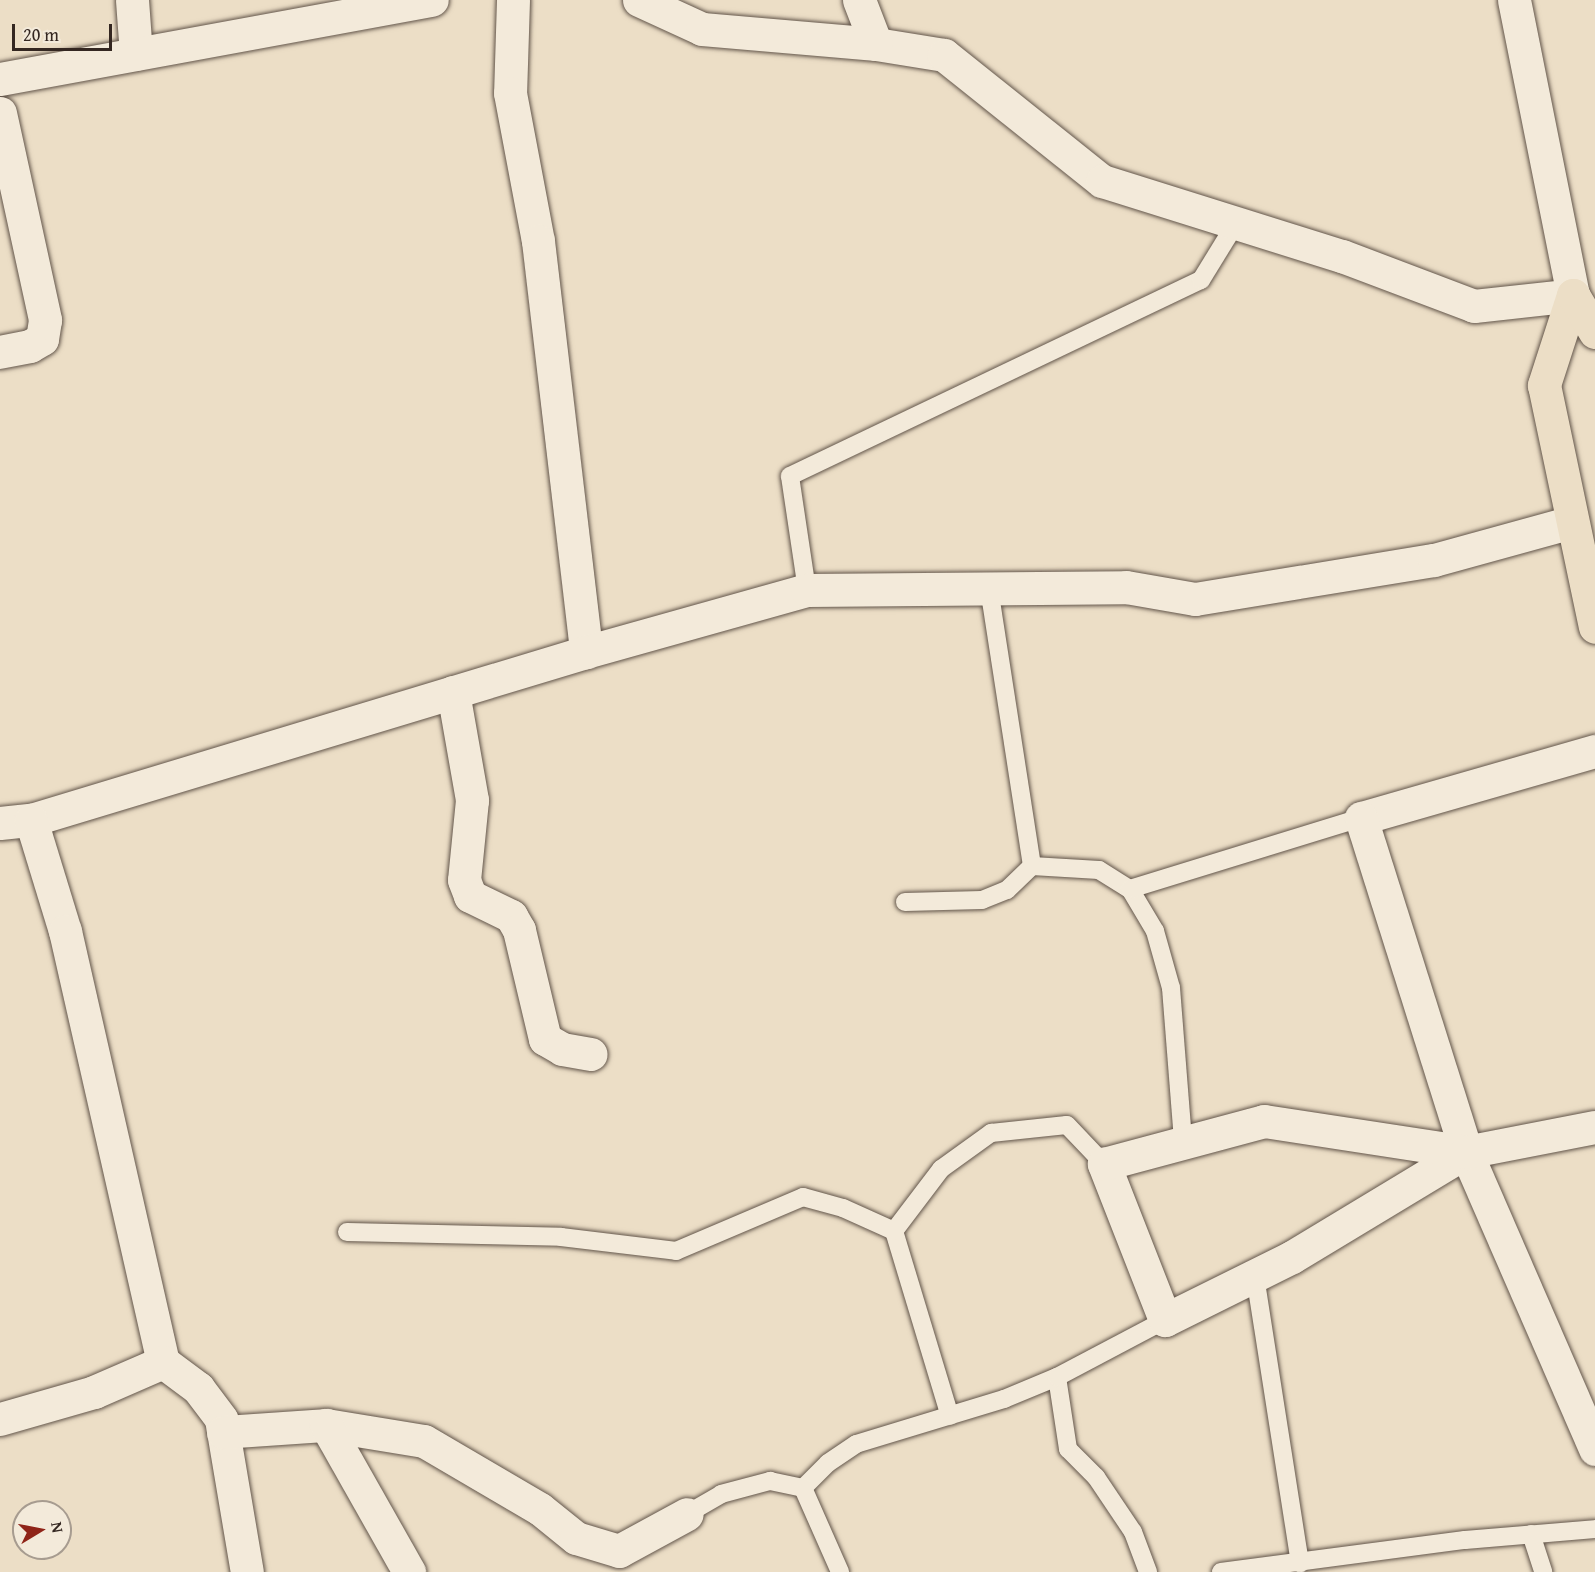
<!DOCTYPE html>
<style>
body{margin:0}
#map{position:relative;width:1595px;height:1572px;overflow:hidden;background:#ecdec6;font-family:"Gentium Book Plus",serif}
div>[style]{position:absolute}
.roads{filter:drop-shadow(0 0 2px #62554a) drop-shadow(0 0 2px #62554a)}
.lane>*{height:18px;margin:-9px;padding:0 9px;transform-origin:9px;border-radius:9px;background:#f3eada}
.street>*{height:33px;margin:-16.5px;padding:0 16.5px;transform-origin:16.5px;border-radius:16.5px;background:#f3eada}
.secondary>*{height:33px;margin:-16.5px;padding:0 16.5px;transform-origin:16.5px;border-radius:16.5px;background:#f3eada}
.primary>*{height:33px;margin:-16.5px;padding:0 16.5px;transform-origin:16.5px;border-radius:16.5px;background:#ecdec6}
span{translate:-50% -50%;white-space:nowrap;text-align:center;line-height:1.15;-webkit-text-stroke:4.5px #f3eada;paint-order:stroke}
.north{position:absolute;left:12px;top:1500px;width:60px;height:60px;box-sizing:border-box;background:#f3eada;border:2px solid #a79c90;border-radius:50%;rotate:80deg;font-size:16px;font-weight:700;line-height:24px;text-align:center;color:#342721}
.north::after{content:'';display:block;margin:auto;width:21px;height:27px;background:#8f2418;clip-path:polygon(50% 0,100% 100%,50% 72%,0 100%)}
.scale{position:absolute;left:12px;top:24px;width:100px;height:27px;box-sizing:border-box;border:3px solid #342721;border-top:0;padding-left:8px;font-size:18px;line-height:21px;white-space:nowrap;color:#342721;-webkit-text-stroke:4px #f3eada;paint-order:stroke}
</style>
<div id="map">
<div class="roads">
<div class="lane">
<div style="left:989px;top:588px;width:281px;rotate:81.2deg"></div>
<div style="left:1032px;top:866px;width:67px;rotate:3.4deg"></div>
<div style="left:1099px;top:870px;width:36px;rotate:32deg"></div>
<div style="left:1130px;top:889px;width:49px;rotate:59.2deg"></div>
<div style="left:1155px;top:931px;width:59px;rotate:74.3deg"></div>
<div style="left:1171px;top:988px;width:154px;rotate:85.5deg"></div>
<div style="left:807px;top:590px;width:115px;rotate:-98.5deg"></div>
<div style="left:790px;top:476px;width:455px;rotate:-25.5deg"></div>
<div style="left:1201px;top:280px;width:67px;rotate:-58.4deg"></div>
<div style="left:1130px;top:889px;width:242px;rotate:-17.1deg"></div>
<div style="left:905px;top:902px;width:77px;rotate:-1.5deg"></div>
<div style="left:982px;top:900px;width:27px;rotate:-22deg"></div>
<div style="left:1007px;top:890px;width:35px;rotate:-44deg"></div>
<div style="left:894px;top:1231px;width:193px;rotate:73.2deg"></div>
<div style="left:347px;top:1232px;width:214px;rotate:1.3deg"></div>
<div style="left:561px;top:1237px;width:116px;rotate:6.9deg"></div>
<div style="left:676px;top:1251px;width:138px;rotate:-23deg"></div>
<div style="left:803px;top:1197px;width:41px;rotate:15.4deg"></div>
<div style="left:843px;top:1208px;width:56px;rotate:24.3deg"></div>
<div style="left:894px;top:1231px;width:78px;rotate:-52.8deg"></div>
<div style="left:941px;top:1169px;width:62px;rotate:-35.8deg"></div>
<div style="left:991px;top:1133px;width:76px;rotate:-6deg"></div>
<div style="left:1067px;top:1125px;width:54px;rotate:46.5deg"></div>
<div style="left:1255px;top:1276px;width:291px;rotate:81.1deg"></div>
<div style="left:1057px;top:1377px;width:73px;rotate:81.3deg"></div>
<div style="left:1068px;top:1449px;width:40px;rotate:45deg"></div>
<div style="left:1096px;top:1477px;width:66px;rotate:56.1deg"></div>
<div style="left:1133px;top:1532px;width:43px;rotate:69.4deg"></div>
<div style="left:803px;top:1488px;width:35px;rotate:-45deg"></div>
<div style="left:828px;top:1463px;width:34px;rotate:-34deg"></div>
<div style="left:856px;top:1444px;width:155px;rotate:-16.9deg"></div>
<div style="left:1004px;top:1399px;width:57px;rotate:-22.5deg"></div>
<div style="left:1057px;top:1377px;width:122px;rotate:-27.8deg"></div>
<div style="left:687px;top:1514px;width:39px;rotate:-30deg"></div>
<div style="left:721px;top:1494px;width:51px;rotate:-14.9deg"></div>
<div style="left:770px;top:1481px;width:34px;rotate:12deg"></div>
<div style="left:803px;top:1488px;width:92px;rotate:66.2deg"></div>
<div style="left:1531px;top:1534px;width:40px;rotate:72deg"></div>
<div style="left:1221px;top:1572px;width:246px;rotate:-7.5deg"></div>
<div style="left:1465px;top:1540px;width:130px;rotate:-4.8deg"></div>
</div>
<div class="street">
<div style="left:132px;top:0;width:54px;rotate:85.8deg"></div>
<div style="left:513px;top:0;width:93px;rotate:91.8deg"></div>
<div style="left:510px;top:93px;width:151px;rotate:79.3deg"></div>
<div style="left:538px;top:241px;width:414px;rotate:83.3deg"></div>
<div style="left:586px;top:652px;width:230px;rotate:-15.7deg"></div>
<div style="left:807px;top:590px;width:319px;rotate:-0.5deg"></div>
<div style="left:1126px;top:587px;width:70px;rotate:9.9deg"></div>
<div style="left:1195px;top:599px;width:242px;rotate:-9.3deg"></div>
<div style="left:1434px;top:560px;width:143px;rotate:-15.4deg"></div>
<div style="left:639px;top:0;width:69px;rotate:24.7deg"></div>
<div style="left:702px;top:29px;width:175px;rotate:4.9deg"></div>
<div style="left:876px;top:44px;width:69px;rotate:9.2deg"></div>
<div style="left:944px;top:55px;width:202px;rotate:38.6deg"></div>
<div style="left:1102px;top:181px;width:251px;rotate:17.4deg"></div>
<div style="left:1342px;top:256px;width:141px;rotate:20.7deg"></div>
<div style="left:1474px;top:306px;width:100px;rotate:-6.3deg"></div>
<div style="left:859px;top:0;width:47px;rotate:68.9deg"></div>
<div style="left:0;top:79px;width:439px;rotate:-10.4deg"></div>
<div style="left:0;top:113px;width:212px;rotate:77.7deg"></div>
<div style="left:45px;top:320px;width:19px;rotate:99deg"></div>
<div style="left:42px;top:339px;width:14px;rotate:150deg"></div>
<div style="left:30px;top:346px;width:31px;rotate:169deg"></div>
<div style="left:453px;top:692px;width:110px;rotate:80deg"></div>
<div style="left:472px;top:800px;width:80px;rotate:95.7deg"></div>
<div style="left:464px;top:880px;width:17px;rotate:69deg"></div>
<div style="left:470px;top:896px;width:46px;rotate:26deg"></div>
<div style="left:511px;top:916px;width:16px;rotate:60deg"></div>
<div style="left:519px;top:930px;width:112px;rotate:76.6deg"></div>
<div style="left:545px;top:1039px;width:20px;rotate:30deg"></div>
<div style="left:562px;top:1049px;width:29px;rotate:10deg"></div>
<div style="left:1595px;top:751px;width:243px;rotate:164deg"></div>
<div style="left:1361px;top:818px;width:350px;rotate:72.5deg"></div>
<div style="left:1466px;top:1152px;width:324px;rotate:66.5deg"></div>
<div style="left:31px;top:820px;width:580px;rotate:-16.84deg"></div>
<div style="left:0;top:823px;width:31px;rotate:-6deg"></div>
<div style="left:31px;top:820px;width:116px;rotate:73deg"></div>
<div style="left:65px;top:931px;width:442px;rotate:77.2deg"></div>
<div style="left:163px;top:1362px;width:44px;rotate:36.6deg"></div>
<div style="left:198px;top:1388px;width:39px;rotate:53deg"></div>
<div style="left:221px;top:1419px;width:155px;rotate:80.4deg"></div>
<div style="left:1466px;top:1152px;width:203px;rotate:148.9deg"></div>
<div style="left:1292px;top:1257px;width:142px;rotate:153.6deg"></div>
<div style="left:1165px;top:1320px;width:168px;rotate:-111.4deg"></div>
<div style="left:1104px;top:1164px;width:166px;rotate:-15deg"></div>
<div style="left:1264px;top:1121px;width:204px;rotate:8.7deg"></div>
<div style="left:1466px;top:1152px;width:131px;rotate:-11deg"></div>
<div style="left:0;top:1419px;width:98px;rotate:-16deg"></div>
<div style="left:94px;top:1392px;width:75px;rotate:-23.5deg"></div>
<div style="left:326px;top:1425px;width:99px;rotate:9.3deg"></div>
<div style="left:424px;top:1441px;width:134px;rotate:30.4deg"></div>
<div style="left:540px;top:1509px;width:46px;rotate:38.9deg"></div>
<div style="left:576px;top:1538px;width:45px;rotate:16.8deg"></div>
<div style="left:619px;top:1551px;width:77px;rotate:-28.6deg"></div>
<div style="left:223px;top:1432px;width:103px;rotate:-3.9deg"></div>
<div style="left:326px;top:1425px;width:169px;rotate:60.5deg"></div>
</div>
<div class="secondary">
<div style="left:1514px;top:0;width:301px;rotate:78.7deg"></div>
</div>
<div class="primary">
<div style="left:1573px;top:295px;width:95px;rotate:107.9deg"></div>
<div style="left:1544px;top:385px;width:247px;rotate:78.1deg"></div>
<div style="left:1573px;top:295px;width:43px;rotate:59.3deg"></div>
</div>
</div>
<div class="north">N</div>
<div class="scale">20 m</div>
</div>
